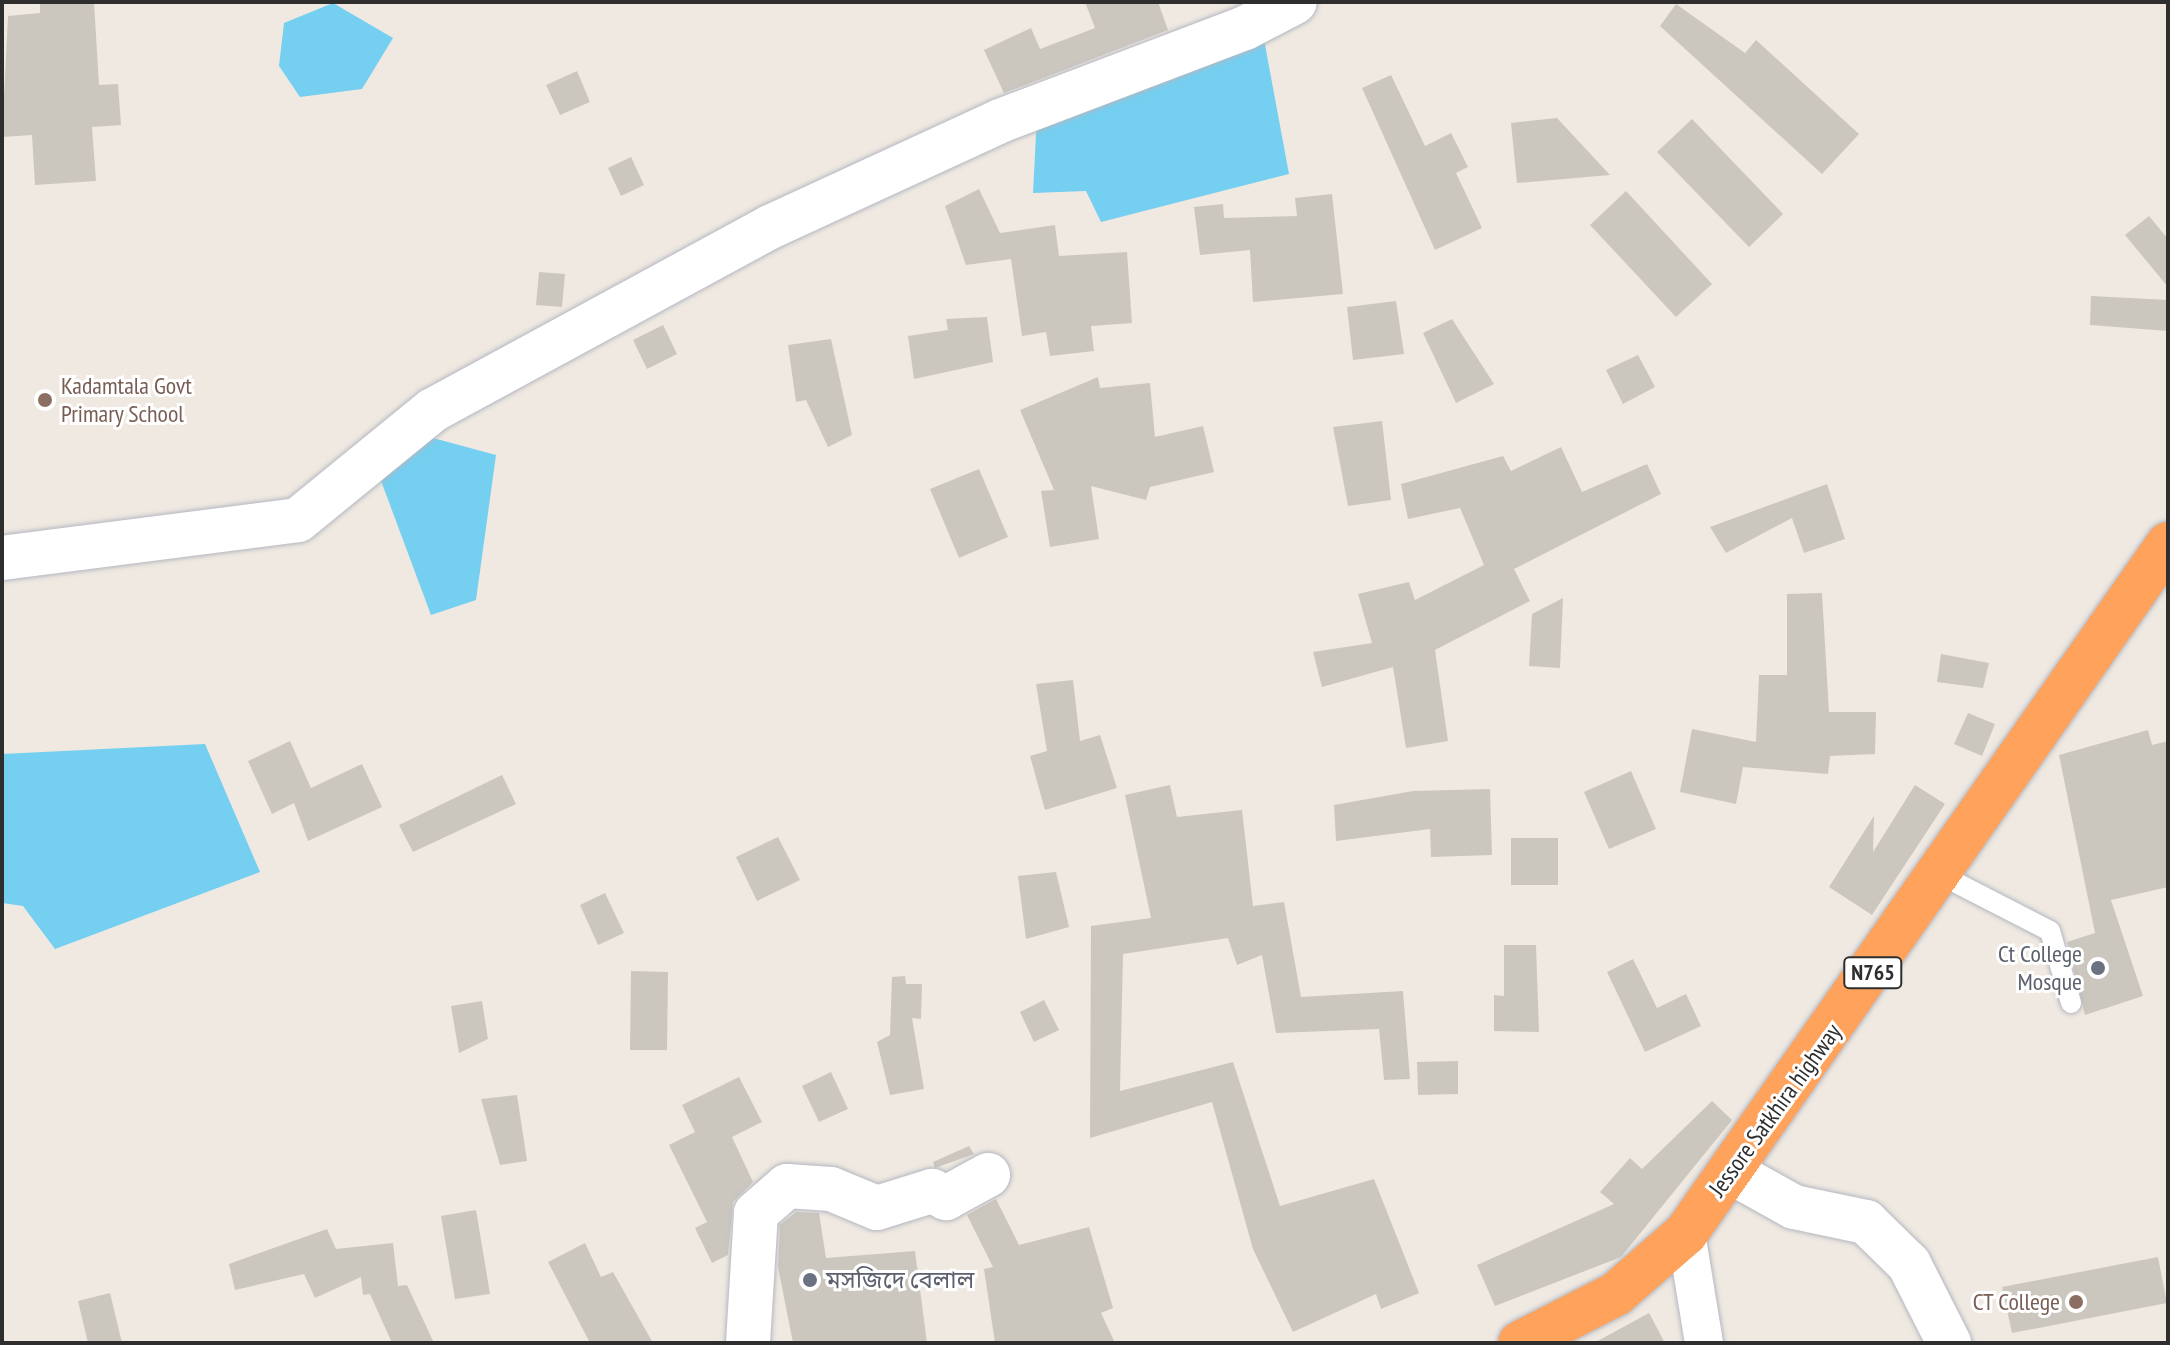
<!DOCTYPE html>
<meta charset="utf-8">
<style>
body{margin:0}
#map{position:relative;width:2170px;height:1345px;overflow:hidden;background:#efe9e1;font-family:"PT Sans Narrow","Noto Sans Bengali",sans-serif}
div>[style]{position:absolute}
.water>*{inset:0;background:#75cff0}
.building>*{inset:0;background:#cbc7bf}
.roads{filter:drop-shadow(0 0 2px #b4b7c1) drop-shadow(0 0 2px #b4b7c1)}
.lane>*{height:20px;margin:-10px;padding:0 10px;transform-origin:10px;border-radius:10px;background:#fff}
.street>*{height:38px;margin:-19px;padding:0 19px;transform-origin:19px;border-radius:19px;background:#fff}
.secondary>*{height:44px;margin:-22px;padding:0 22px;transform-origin:22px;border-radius:22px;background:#fff}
.highway>*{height:44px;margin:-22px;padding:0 22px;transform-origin:22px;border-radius:22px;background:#ffa35c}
.dots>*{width:22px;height:22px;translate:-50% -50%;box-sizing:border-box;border:4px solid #fff;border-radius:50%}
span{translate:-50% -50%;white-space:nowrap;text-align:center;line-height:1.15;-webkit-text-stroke:6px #fff;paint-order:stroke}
.shield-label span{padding:2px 6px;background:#fff;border:2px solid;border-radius:6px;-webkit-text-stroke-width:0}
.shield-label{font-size:22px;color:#2e2e2e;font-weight:700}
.education-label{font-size:24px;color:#785e54}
.left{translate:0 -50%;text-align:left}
.right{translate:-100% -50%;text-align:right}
.worship-label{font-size:24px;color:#5b616d}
.street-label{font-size:24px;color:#2e2e2e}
.frame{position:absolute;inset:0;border:4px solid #2e2e2e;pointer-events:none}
</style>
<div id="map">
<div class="water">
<div style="clip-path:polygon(333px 3px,393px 38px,362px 89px,300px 97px,279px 66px,284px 23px)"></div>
<div style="clip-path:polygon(1263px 34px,1289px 174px,1101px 222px,1086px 191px,1033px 193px,1037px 115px)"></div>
<div style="clip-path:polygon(433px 438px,496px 455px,476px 600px,431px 615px,377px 470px)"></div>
<div style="clip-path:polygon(205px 744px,260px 872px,55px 949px,23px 906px,2px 903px,2px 754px)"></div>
</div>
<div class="building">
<div style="clip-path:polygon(40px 2px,94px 2px,99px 85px,118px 84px,121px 125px,92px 127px,96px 181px,35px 185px,32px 135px,2px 137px,8px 16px,40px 13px)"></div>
<div style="clip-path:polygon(1085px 2px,1158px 2px,1168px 30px,1004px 93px,984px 50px,1031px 28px,1040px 49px,1095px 28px)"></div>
<div style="clip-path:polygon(1676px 4px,1745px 53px,1756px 40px,1859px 134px,1822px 174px,1660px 26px)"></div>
<div style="clip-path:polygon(577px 71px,590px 102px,560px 115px,546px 85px)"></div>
<div style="clip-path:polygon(1391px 75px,1425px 146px,1451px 133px,1468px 167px,1456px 173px,1482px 228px,1435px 250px,1362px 88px)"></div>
<div style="clip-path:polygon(1557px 118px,1610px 175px,1517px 183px,1511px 123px)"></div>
<div style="clip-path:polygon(1692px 119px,1783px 214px,1749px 247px,1657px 152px)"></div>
<div style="clip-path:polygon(631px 157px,644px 185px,621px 196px,608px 168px)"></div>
<div style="clip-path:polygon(979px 189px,1000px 233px,1055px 225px,1059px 256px,1127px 252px,1132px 323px,1091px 326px,1094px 351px,1050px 356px,1046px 332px,1022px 336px,1011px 259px,966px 265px,945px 206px)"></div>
<div style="clip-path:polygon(1626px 191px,1712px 284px,1676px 317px,1590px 225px)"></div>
<div style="clip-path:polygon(1332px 194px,1343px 294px,1253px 302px,1250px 250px,1200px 255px,1194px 207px,1223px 204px,1224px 218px,1297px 216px,1295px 198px)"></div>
<div style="clip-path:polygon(2149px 216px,2168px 239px,2168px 287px,2125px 235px)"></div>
<div style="clip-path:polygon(539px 272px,565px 274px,562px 307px,536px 305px)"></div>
<div style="clip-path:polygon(2091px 296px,2168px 300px,2168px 331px,2090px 325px)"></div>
<div style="clip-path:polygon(1396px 301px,1404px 354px,1353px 360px,1347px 307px)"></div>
<div style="clip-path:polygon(987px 317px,993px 362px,914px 379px,908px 336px,948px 330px,946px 319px)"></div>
<div style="clip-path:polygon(1452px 319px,1494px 384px,1456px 403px,1423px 333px)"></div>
<div style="clip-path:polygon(663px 325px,677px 354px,647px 369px,633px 340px)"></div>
<div style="clip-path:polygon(831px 339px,852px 435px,828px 447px,806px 400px,796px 402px,788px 345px)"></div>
<div style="clip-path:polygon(1638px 355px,1655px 387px,1623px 404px,1606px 370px)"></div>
<div style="clip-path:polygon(1098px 377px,1100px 388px,1150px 383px,1155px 437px,1203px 426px,1214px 472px,1150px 487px,1146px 500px,1091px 486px,1099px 539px,1050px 547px,1041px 491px,1054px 490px,1020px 410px)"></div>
<div style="clip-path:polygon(1382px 421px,1391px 500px,1348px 506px,1333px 427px)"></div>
<div style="clip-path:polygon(1561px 447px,1582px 492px,1647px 464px,1661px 494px,1514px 569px,1530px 601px,1435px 650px,1448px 741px,1406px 748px,1393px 667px,1322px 687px,1313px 652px,1372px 643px,1358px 594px,1409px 582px,1415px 600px,1484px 565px,1460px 508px,1408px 519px,1401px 484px,1503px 456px,1511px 471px)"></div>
<div style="clip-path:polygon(979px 469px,1008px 537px,959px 558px,930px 489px)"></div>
<div style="clip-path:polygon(1827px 484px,1845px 539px,1804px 553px,1792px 518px,1726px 553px,1710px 527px)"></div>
<div style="clip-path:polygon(1822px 593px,1829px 712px,1876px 712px,1875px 754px,1830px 756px,1828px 774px,1743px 767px,1736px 804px,1680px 792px,1692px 729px,1756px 742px,1759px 675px,1787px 675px,1787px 594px)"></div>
<div style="clip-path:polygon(1563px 598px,1560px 668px,1529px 666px,1532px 614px)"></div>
<div style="clip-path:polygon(1941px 654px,1989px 663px,1983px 688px,1937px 682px)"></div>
<div style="clip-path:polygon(1073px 680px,1080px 741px,1100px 735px,1117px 788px,1045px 810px,1030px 756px,1047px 751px,1036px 684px)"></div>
<div style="clip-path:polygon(1968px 713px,1995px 724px,1982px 756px,1954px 744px)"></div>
<div style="clip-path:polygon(2148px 730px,2152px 745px,2168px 741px,2168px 887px,2111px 900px,2143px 996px,2085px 1015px,2067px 942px,2095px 933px,2059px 755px)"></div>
<div style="clip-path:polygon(290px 741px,311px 788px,362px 764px,382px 807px,308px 841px,294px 803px,272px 814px,248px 761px)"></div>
<div style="clip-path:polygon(1631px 771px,1656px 829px,1609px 849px,1584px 792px)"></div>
<div style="clip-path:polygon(502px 775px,516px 804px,413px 852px,399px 825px)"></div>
<div style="clip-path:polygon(1170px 785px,1177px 817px,1242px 810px,1253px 906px,1284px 902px,1301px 997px,1403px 991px,1410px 1079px,1384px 1080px,1379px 1029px,1276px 1033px,1262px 955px,1237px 965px,1228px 938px,1123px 954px,1120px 1091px,1233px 1062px,1280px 1206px,1374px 1179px,1419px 1293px,1381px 1309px,1376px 1294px,1293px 1332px,1253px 1249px,1212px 1102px,1090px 1138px,1091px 926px,1151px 918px,1125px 795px)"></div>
<div style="clip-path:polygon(1915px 785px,1945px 804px,1872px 915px,1829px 887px,1874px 816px,1873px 852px)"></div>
<div style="clip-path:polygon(1490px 789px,1492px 855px,1431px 857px,1430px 829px,1336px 841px,1334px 805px,1413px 791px)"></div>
<div style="clip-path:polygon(778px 837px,800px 880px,757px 901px,736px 857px)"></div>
<div style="clip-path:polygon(1511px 838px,1558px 838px,1558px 885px,1511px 885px)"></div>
<div style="clip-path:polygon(1056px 872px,1069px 927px,1026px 939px,1018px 876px)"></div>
<div style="clip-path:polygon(605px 893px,624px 933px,598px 945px,580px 905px)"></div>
<div style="clip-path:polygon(1504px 945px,1536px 945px,1539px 1032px,1494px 1031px,1494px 995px,1504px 996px)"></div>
<div style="clip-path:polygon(1633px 959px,1657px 1008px,1686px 994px,1701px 1026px,1645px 1052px,1607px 972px)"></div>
<div style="clip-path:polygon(631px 971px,668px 972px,667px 1050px,630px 1050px)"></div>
<div style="clip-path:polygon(905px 976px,906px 984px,922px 984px,921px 1019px,912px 1018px,924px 1089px,890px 1095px,877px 1042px,890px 1035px,892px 977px)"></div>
<div style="clip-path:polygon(1044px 1000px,1059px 1030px,1034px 1042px,1020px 1012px)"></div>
<div style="clip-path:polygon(482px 1001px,488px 1039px,459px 1053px,451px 1006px)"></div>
<div style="clip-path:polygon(1458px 1061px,1458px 1094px,1418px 1095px,1417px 1062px)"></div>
<div style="clip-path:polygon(831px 1072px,848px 1109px,819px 1122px,802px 1086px)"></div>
<div style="clip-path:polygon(739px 1077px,762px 1122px,732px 1137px,753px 1182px,733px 1202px,728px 1255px,712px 1263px,695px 1228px,707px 1222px,669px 1145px,695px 1132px,682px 1105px)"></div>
<div style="clip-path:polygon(517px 1095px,527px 1161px,500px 1165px,481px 1099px)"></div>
<div style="clip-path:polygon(1712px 1101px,1732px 1120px,1621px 1257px,1495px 1306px,1477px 1265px,1614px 1204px,1600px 1192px,1630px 1158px,1642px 1169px)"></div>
<div style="clip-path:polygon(969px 1146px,974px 1154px,935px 1168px,933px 1162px)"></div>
<div style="clip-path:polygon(996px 1199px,1019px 1245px,1089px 1227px,1113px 1308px,1101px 1313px,1115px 1343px,995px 1343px,984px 1269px,993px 1267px,967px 1215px)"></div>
<div style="clip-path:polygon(476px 1210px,490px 1294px,455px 1299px,441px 1216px)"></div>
<div style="clip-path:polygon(796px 1212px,819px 1213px,826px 1258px,915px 1251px,927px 1343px,793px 1343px,778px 1267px,780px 1225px)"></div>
<div style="clip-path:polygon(327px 1229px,336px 1249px,393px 1243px,398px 1286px,407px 1285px,434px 1343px,392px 1343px,370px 1294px,363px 1295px,361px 1277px,315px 1298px,304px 1274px,235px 1290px,229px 1264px)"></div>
<div style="clip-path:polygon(585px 1243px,601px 1277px,613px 1272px,653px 1343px,590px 1343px,548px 1262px)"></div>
<div style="clip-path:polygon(2158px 1257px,2167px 1303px,2012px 1333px,2002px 1287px)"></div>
<div style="clip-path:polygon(110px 1293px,122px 1343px,88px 1343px,78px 1301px)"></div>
<div style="clip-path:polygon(1649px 1313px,1665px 1343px,1594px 1343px)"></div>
</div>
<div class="roads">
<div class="lane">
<div style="left:1943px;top:876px;width:120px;rotate:27.2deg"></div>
<div style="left:2050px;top:931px;width:75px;rotate:73.7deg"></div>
</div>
<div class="street">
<div style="left:1686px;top:1233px;width:111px;rotate:80.7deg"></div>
</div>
<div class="secondary">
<div style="left:2px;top:558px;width:298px;rotate:-7.3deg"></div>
<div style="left:298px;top:520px;width:174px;rotate:-39.2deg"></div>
<div style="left:433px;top:410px;width:383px;rotate:-28.5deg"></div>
<div style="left:770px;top:227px;width:253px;rotate:-24.7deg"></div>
<div style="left:1000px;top:121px;width:262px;rotate:-20.8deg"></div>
<div style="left:1245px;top:28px;width:56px;rotate:-27.5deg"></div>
<div style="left:1731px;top:1172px;width:72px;rotate:29.1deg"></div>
<div style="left:1794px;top:1207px;width:74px;rotate:11.8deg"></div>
<div style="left:1866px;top:1222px;width:60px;rotate:44.3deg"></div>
<div style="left:1909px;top:1264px;width:89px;rotate:63.1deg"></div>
<div style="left:748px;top:1343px;width:130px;rotate:-86.5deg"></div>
<div style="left:756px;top:1213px;width:41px;rotate:-41.1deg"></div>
<div style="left:787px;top:1186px;width:44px;rotate:3.9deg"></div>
<div style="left:831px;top:1189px;width:50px;rotate:22.4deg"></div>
<div style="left:877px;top:1208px;width:58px;rotate:-17.2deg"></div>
<div style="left:932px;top:1191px;width:16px;rotate:27deg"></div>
<div style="left:946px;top:1198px;width:48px;rotate:-28.7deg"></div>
</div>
<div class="highway">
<div style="left:1520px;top:1343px;width:108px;rotate:-27deg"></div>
<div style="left:1616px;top:1294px;width:93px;rotate:-41.1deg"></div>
<div style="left:1686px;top:1233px;width:841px;rotate:-55.02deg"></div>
</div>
</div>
<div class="dots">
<div style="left:45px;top:400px;background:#8d6e63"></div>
<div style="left:2098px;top:968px;background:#6b7280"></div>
<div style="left:810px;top:1280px;background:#6b7280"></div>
<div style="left:2076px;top:1302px;background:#8d6e63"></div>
</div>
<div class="shield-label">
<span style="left:1873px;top:973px">N765</span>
</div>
<div class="education-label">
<span class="left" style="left:61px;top:400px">Kadamtala Govt<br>Primary School</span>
<span class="right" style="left:2060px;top:1302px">CT College</span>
</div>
<div class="worship-label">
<span class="right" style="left:2082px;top:968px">Ct College<br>Mosque</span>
<span class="left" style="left:826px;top:1280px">মসজিদে বেলাল</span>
</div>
<div class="street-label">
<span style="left:1775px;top:1110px;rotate:-54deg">Jessore Satkhira highway</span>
</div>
<div class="frame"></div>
</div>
